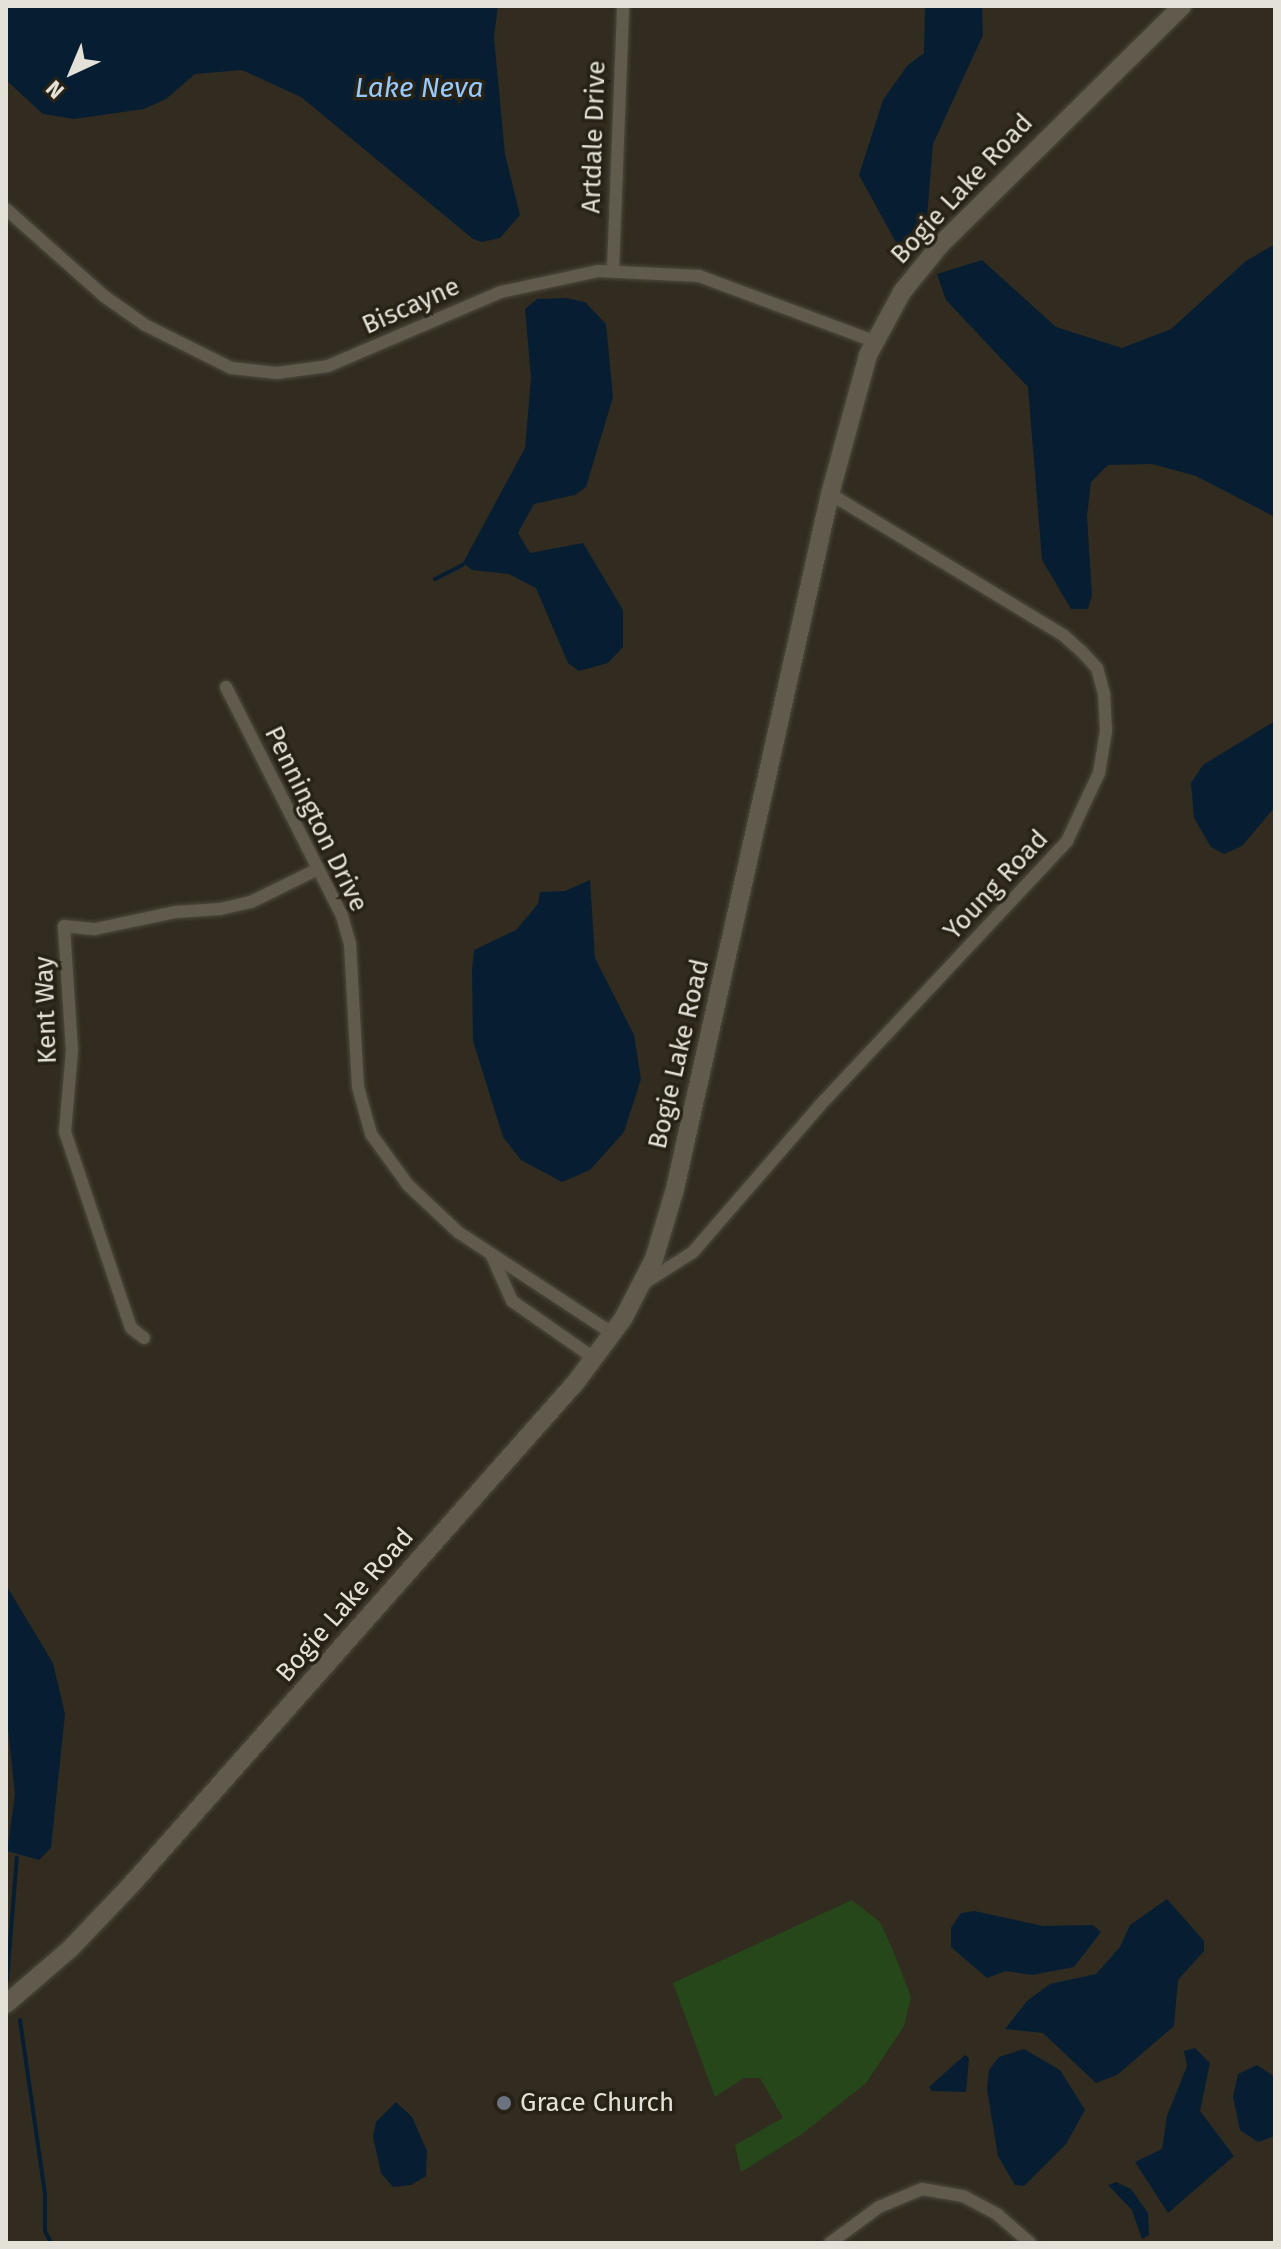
<!DOCTYPE html>
<style>
body{margin:0}
#map{position:relative;width:1281px;height:2249px;overflow:hidden;background:#312c1f;font-family:"Fira Sans",sans-serif}
div>[style]{position:absolute}
.green>*{inset:0;background:#264719}
.water>*{inset:0;background:#071e32}
.stream>*{height:4px;margin:-2px;padding:0 2px;transform-origin:2px;border-radius:2px;background:#071e32}
.roads{filter:drop-shadow(0 0 2px #4e493e) drop-shadow(0 0 2px #4e493e)}
.minor>*{height:12px;margin:-6px;padding:0 6px;transform-origin:6px;border-radius:6px;background:#605b4d}
.secondary>*{height:18px;margin:-9px;padding:0 9px;transform-origin:9px;border-radius:9px;background:#605b4d}
.dots>*{width:22px;height:22px;translate:-50% -50%;box-sizing:border-box;border:4px solid #272215;border-radius:50%}
span{translate:-50% -50%;white-space:nowrap;text-align:center;line-height:1.15;-webkit-text-stroke:7px #272215;paint-order:stroke}
.street-label{font-size:26px;color:#e4e1d8}
.poi-label{font-size:26px;color:#e4e1d8}
.left{translate:0 -50%;text-align:left}
.water-label{font-size:28px;color:#96cafd;font-style:italic}
.frame{position:absolute;inset:0;border:8px solid #e4e1d8;pointer-events:none}
.north{position:absolute;left:32px;top:32px;width:80px;height:80px;-webkit-text-stroke:6px #272215;paint-order:stroke;rotate:224deg;font-size:22px;font-weight:700;line-height:32px;text-align:center;color:#e4e1d8}
.north::after{content:'';display:block;margin:auto;width:28px;height:36px;background:#e4e1d8;clip-path:polygon(50% 0,100% 100%,50% 72%,0 100%)}
</style>
<div id="map">
<div class="green">
<div style="clip-path:polygon(852px 1900px,880px 1922px,894px 1953px,911px 1997px,904px 2026px,866px 2083px,802px 2134px,741px 2172px,735px 2145px,783px 2118px,760px 2078px,744px 2078px,715px 2097px,673px 1983px)"></div>
</div>
<div class="water">
<div style="clip-path:polygon(6px 6px,498px 6px,494px 37px,505px 154px,520px 215px,500px 238px,482px 242px,473px 239px,301px 97px,242px 70px,195px 74px,166px 99px,144px 109px,74px 119px,43px 114px,6px 80px)"></div>
<div style="clip-path:polygon(925px 6px,982px 6px,983px 35px,933px 144px,927px 218px,916px 244px,903px 255px,859px 175px,883px 100px,907px 66px,924px 53px)"></div>
<div style="clip-path:polygon(1275px 244px,1275px 517px,1196px 476px,1152px 464px,1108px 465px,1091px 482px,1087px 516px,1092px 595px,1088px 609px,1071px 609px,1042px 560px,1028px 387px,946px 300px,937px 274px,982px 260px,1056px 327px,1122px 348px,1171px 329px,1246px 261px)"></div>
<div style="clip-path:polygon(566px 298px,585px 302px,606px 324px,613px 397px,586px 487px,575px 495px,534px 504px,518px 533px,530px 553px,583px 543px,623px 610px,623px 647px,608px 663px,579px 671px,568px 663px,536px 588px,509px 574px,472px 570px,463px 563px,525px 448px,531px 378px,525px 309px,537px 299px)"></div>
<div style="clip-path:polygon(1275px 721px,1275px 807px,1242px 846px,1224px 854px,1211px 847px,1194px 818px,1191px 783px,1203px 765px)"></div>
<div style="clip-path:polygon(590px 880px,595px 958px,634px 1035px,641px 1079px,624px 1132px,590px 1170px,562px 1182px,521px 1160px,503px 1137px,473px 1041px,472px 970px,474px 950px,516px 930px,538px 904px,540px 892px,565px 891px)"></div>
<div style="clip-path:polygon(6px 1585px,53px 1663px,65px 1714px,51px 1848px,39px 1860px,7px 1851px,15px 1795px,6px 1709px)"></div>
<div style="clip-path:polygon(1167px 1899px,1204px 1941px,1204px 1951px,1178px 1980px,1174px 2026px,1117px 2075px,1096px 2083px,1043px 2033px,1005px 2029px,1027px 2001px,1050px 1984px,1096px 1974px,1120px 1947px,1130px 1925px)"></div>
<div style="clip-path:polygon(974px 1911px,1043px 1926px,1093px 1925px,1101px 1932px,1074px 1967px,1032px 1975px,1006px 1971px,987px 1978px,951px 1947px,951px 1928px,961px 1913px)"></div>
<div style="clip-path:polygon(1195px 2048px,1210px 2063px,1200px 2111px,1234px 2156px,1168px 2213px,1135px 2162px,1162px 2149px,1167px 2116px,1187px 2066px,1184px 2051px)"></div>
<div style="clip-path:polygon(1024px 2049px,1060px 2070px,1085px 2110px,1066px 2144px,1024px 2186px,1015px 2185px,998px 2156px,987px 2089px,989px 2070px,999px 2057px)"></div>
<div style="clip-path:polygon(965px 2055px,969px 2058px,966px 2092px,932px 2091px,929px 2087px)"></div>
<div style="clip-path:polygon(1257px 2065px,1275px 2077px,1275px 2136px,1258px 2142px,1240px 2130px,1233px 2097px,1238px 2074px)"></div>
<div style="clip-path:polygon(396px 2102px,412px 2117px,427px 2151px,426px 2176px,411px 2185px,393px 2187px,381px 2173px,373px 2137px,376px 2122px)"></div>
<div style="clip-path:polygon(1116px 2182px,1131px 2189px,1148px 2213px,1149px 2235px,1142px 2239px,1132px 2210px,1108px 2185px)"></div>
</div>
<div class="stream">
<div style="left:435px;top:579px;width:31px;rotate:-27deg"></div>
<div style="left:7px;top:1980px;width:123px;rotate:-85.4deg"></div>
<div style="left:20px;top:2020px;width:176px;rotate:81.8deg"></div>
<div style="left:45px;top:2194px;width:37px;rotate:90deg"></div>
<div style="left:45px;top:2231px;width:13px;rotate:63deg"></div>
</div>
<div class="roads">
<div class="minor">
<div style="left:6px;top:209px;width:131px;rotate:41.6deg"></div>
<div style="left:104px;top:296px;width:50px;rotate:35.3deg"></div>
<div style="left:145px;top:325px;width:96px;rotate:26.6deg"></div>
<div style="left:231px;top:368px;width:46px;rotate:6.2deg"></div>
<div style="left:277px;top:373px;width:51px;rotate:-7.8deg"></div>
<div style="left:328px;top:366px;width:188px;rotate:-23.2deg"></div>
<div style="left:501px;top:292px;width:99px;rotate:-12.2deg"></div>
<div style="left:598px;top:271px;width:101px;rotate:2.8deg"></div>
<div style="left:699px;top:276px;width:187px;rotate:20.4deg"></div>
<div style="left:613px;top:270px;width:264px;rotate:-87.8deg"></div>
<div style="left:226px;top:687px;width:257px;rotate:63.1deg"></div>
<div style="left:342px;top:916px;width:29px;rotate:74deg"></div>
<div style="left:350px;top:944px;width:143px;rotate:86.8deg"></div>
<div style="left:358px;top:1087px;width:49px;rotate:74.5deg"></div>
<div style="left:371px;top:1134px;width:63px;rotate:54deg"></div>
<div style="left:408px;top:1185px;width:69px;rotate:43.2deg"></div>
<div style="left:458px;top:1232px;width:186px;rotate:33.3deg"></div>
<div style="left:492px;top:1256px;width:49px;rotate:66deg"></div>
<div style="left:512px;top:1301px;width:101px;rotate:34.9deg"></div>
<div style="left:643px;top:1284px;width:59px;rotate:-32.6deg"></div>
<div style="left:693px;top:1252px;width:200px;rotate:-49.1deg"></div>
<div style="left:824px;top:1101px;width:356px;rotate:-46.9deg"></div>
<div style="left:1067px;top:841px;width:75px;rotate:-64.8deg"></div>
<div style="left:1099px;top:773px;width:43px;rotate:-80.5deg"></div>
<div style="left:1106px;top:731px;width:37px;rotate:-93deg"></div>
<div style="left:1104px;top:694px;width:27px;rotate:-105deg"></div>
<div style="left:1097px;top:668px;width:23px;rotate:-133deg"></div>
<div style="left:1081px;top:651px;width:24px;rotate:-138deg"></div>
<div style="left:1063px;top:635px;width:272px;rotate:-148.8deg"></div>
<div style="left:144px;top:1338px;width:16px;rotate:-142deg"></div>
<div style="left:131px;top:1328px;width:207px;rotate:-108.6deg"></div>
<div style="left:65px;top:1132px;width:81px;rotate:-85.1deg"></div>
<div style="left:72px;top:1051px;width:125px;rotate:-93.7deg"></div>
<div style="left:64px;top:926px;width:31px;rotate:6deg"></div>
<div style="left:95px;top:929px;width:83px;rotate:-11.9deg"></div>
<div style="left:176px;top:912px;width:44px;rotate:-3.9deg"></div>
<div style="left:220px;top:909px;width:32px;rotate:-13deg"></div>
<div style="left:251px;top:902px;width:75px;rotate:-26.2deg"></div>
<div style="left:830px;top:2243px;width:61px;rotate:-36.3deg"></div>
<div style="left:879px;top:2207px;width:47px;rotate:-22.7deg"></div>
<div style="left:922px;top:2189px;width:42px;rotate:9.7deg"></div>
<div style="left:963px;top:2196px;width:40px;rotate:28deg"></div>
<div style="left:998px;top:2215px;width:43px;rotate:41.2deg"></div>
</div>
<div class="secondary">
<div style="left:6px;top:2004px;width:84px;rotate:-40.7deg"></div>
<div style="left:70px;top:1949px;width:88px;rotate:-46.4deg"></div>
<div style="left:131px;top:1885px;width:672px;rotate:-48.5deg"></div>
<div style="left:576px;top:1382px;width:79px;rotate:-53.3deg"></div>
<div style="left:623px;top:1319px;width:68px;rotate:-62.7deg"></div>
<div style="left:654px;top:1259px;width:73px;rotate:-73.3deg"></div>
<div style="left:675px;top:1189px;width:712px;rotate:-77.43deg"></div>
<div style="left:830px;top:494px;width:144px;rotate:-74.7deg"></div>
<div style="left:868px;top:355px;width:72px;rotate:-61.6deg"></div>
<div style="left:902px;top:292px;width:60px;rotate:-51deg"></div>
<div style="left:940px;top:245px;width:340px;rotate:-44.6deg"></div>
</div>
</div>
<div class="dots">
<div style="left:504px;top:2103px;background:#6b7280"></div>
</div>
<div class="street-label">
<span style="left:594px;top:137px;rotate:-88deg">Artdale Drive</span>
<span style="left:962px;top:189px;rotate:-47deg">Bogie Lake Road</span>
<span style="left:411px;top:306px;rotate:-24deg">Biscayne</span>
<span style="left:316px;top:819px;rotate:64deg">Pennington Drive</span>
<span style="left:996px;top:885px;rotate:-47deg">Young Road</span>
<span style="left:46px;top:1010px;rotate:-92deg">Kent Way</span>
<span style="left:679px;top:1054px;rotate:-77deg">Bogie Lake Road</span>
<span style="left:345px;top:1605px;rotate:-49deg">Bogie Lake Road</span>
</div>
<div class="poi-label">
<span class="left" style="left:520px;top:2103px">Grace Church</span>
</div>
<div class="water-label">
<span style="left:419px;top:88px">Lake Neva</span>
</div>
<div class="frame"></div>
<div class="north">N</div>
</div>
